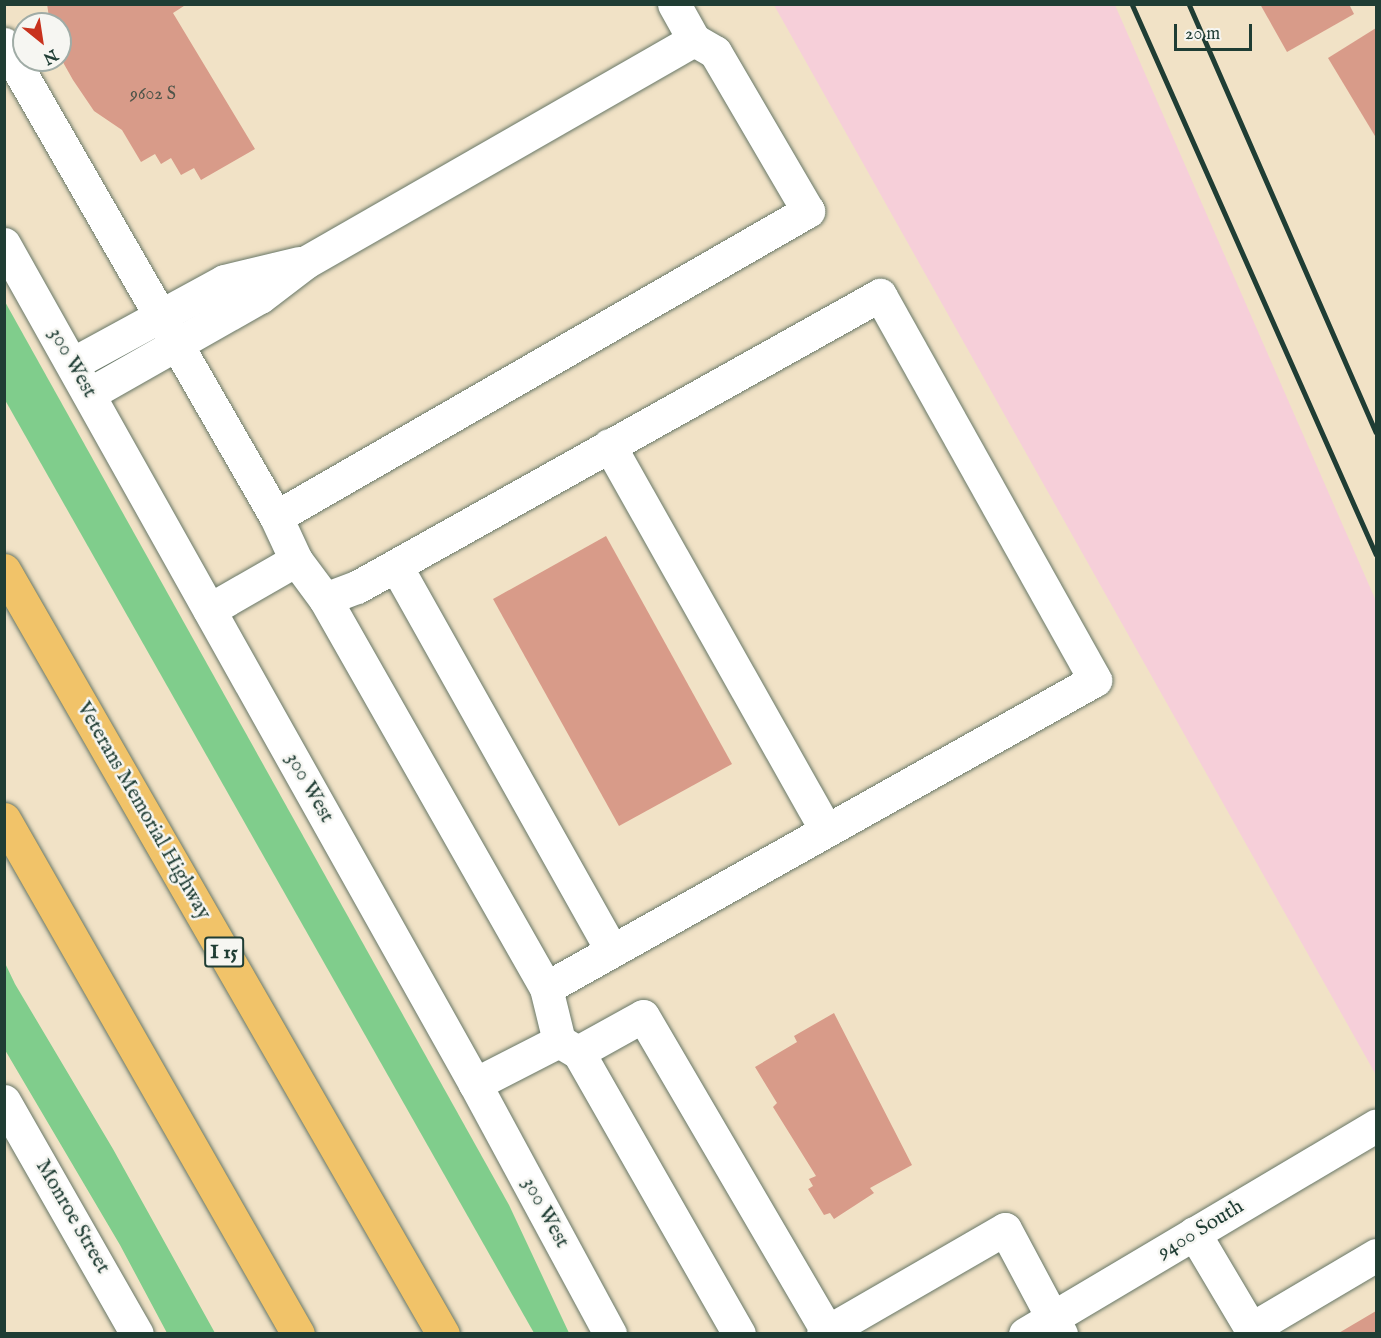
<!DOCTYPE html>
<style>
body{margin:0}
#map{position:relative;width:1381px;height:1338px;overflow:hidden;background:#f1e2c6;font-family:"IM FELL English",serif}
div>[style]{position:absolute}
.built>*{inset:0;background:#f6cfd9}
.green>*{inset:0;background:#80cd8c}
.building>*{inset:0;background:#d89b89}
.roads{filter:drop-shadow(0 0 2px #687767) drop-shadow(0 0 2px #687767)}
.minor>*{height:33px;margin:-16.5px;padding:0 16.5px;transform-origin:16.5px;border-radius:16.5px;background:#fff}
.highway>*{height:33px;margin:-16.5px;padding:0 16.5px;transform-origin:16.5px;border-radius:16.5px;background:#f1c369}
.rail>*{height:4.5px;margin:-2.25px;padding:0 2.25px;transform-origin:2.25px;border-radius:2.25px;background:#1f3d34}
span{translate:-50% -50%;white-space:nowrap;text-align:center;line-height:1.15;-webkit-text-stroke:5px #f6f6f2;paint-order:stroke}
.number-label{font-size:18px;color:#4d5449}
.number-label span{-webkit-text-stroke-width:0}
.shield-label span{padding:2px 4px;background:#f6f6f2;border:2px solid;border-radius:4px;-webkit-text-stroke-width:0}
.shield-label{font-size:20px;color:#1f3d34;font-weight:700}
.street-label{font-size:21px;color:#1f3d34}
.frame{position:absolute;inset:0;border:6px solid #1f3d34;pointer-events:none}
.north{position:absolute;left:12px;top:12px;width:60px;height:60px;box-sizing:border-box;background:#f6f6f2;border:2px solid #a0aca6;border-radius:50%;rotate:150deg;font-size:16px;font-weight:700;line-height:24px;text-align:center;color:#1f3d34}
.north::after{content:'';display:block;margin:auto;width:21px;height:27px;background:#c8321e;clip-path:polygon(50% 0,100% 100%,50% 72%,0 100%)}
.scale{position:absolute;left:1174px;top:24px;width:78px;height:27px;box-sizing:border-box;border:3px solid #1f3d34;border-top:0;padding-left:8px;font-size:18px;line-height:21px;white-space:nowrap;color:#1f3d34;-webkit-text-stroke:4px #f6f6f2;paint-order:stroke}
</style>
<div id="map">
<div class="built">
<div style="clip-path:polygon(774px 5px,1115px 5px,1376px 601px,1376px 1075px)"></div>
</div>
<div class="green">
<div style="clip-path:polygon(4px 300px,509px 1205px,569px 1333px,534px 1333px,5px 400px)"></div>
<div style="clip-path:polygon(4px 961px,15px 984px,113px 1149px,215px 1333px,167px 1333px,120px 1245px,5px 1050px)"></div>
</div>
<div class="building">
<div style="clip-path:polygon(47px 4px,187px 4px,173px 13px,255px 149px,201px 180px,194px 168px,181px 175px,171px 158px,161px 164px,155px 154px,141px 162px,122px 130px,94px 111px,73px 80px,60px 57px,60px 24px,50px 24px)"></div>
<div style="clip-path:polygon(1260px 4px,1349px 4px,1354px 14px,1287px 52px)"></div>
<div style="clip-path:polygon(1376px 28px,1376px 135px,1375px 136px,1328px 58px)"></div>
<div style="clip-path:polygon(606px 536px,732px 764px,619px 826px,493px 599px)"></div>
<div style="clip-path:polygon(834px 1013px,912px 1165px,870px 1188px,874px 1193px,834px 1219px,830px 1213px,824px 1215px,808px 1189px,813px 1186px,809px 1179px,816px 1176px,773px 1107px,777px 1103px,755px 1067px,797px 1042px,794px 1036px)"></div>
<div style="clip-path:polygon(1376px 1311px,1376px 1334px,1337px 1334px)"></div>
</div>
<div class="roads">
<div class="minor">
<div style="left:4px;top:44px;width:546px;rotate:60.1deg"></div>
<div style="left:276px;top:517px;width:47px;rotate:65.1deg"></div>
<div style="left:296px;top:560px;width:100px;rotate:150.1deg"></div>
<div style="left:4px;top:244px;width:963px;rotate:60.72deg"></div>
<div style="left:475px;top:1084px;width:284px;rotate:61.6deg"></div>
<div style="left:72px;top:364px;width:173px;rotate:-28.6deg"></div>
<div style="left:224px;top:281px;width:77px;rotate:-13.5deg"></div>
<div style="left:89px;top:394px;width:197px;rotate:-29.6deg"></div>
<div style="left:260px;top:297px;width:58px;rotate:-37.3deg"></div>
<div style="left:306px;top:262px;width:447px;rotate:-29.8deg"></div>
<div style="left:609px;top:445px;width:442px;rotate:60.6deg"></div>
<div style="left:276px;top:517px;width:614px;rotate:-29.91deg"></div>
<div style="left:808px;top:211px;width:184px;rotate:-120.3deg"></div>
<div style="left:715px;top:52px;width:24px;rotate:-150deg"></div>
<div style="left:694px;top:40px;width:41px;rotate:-119.1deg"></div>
<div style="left:296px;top:560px;width:49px;rotate:53.4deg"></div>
<div style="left:325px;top:599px;width:34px;rotate:-21deg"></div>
<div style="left:357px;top:587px;width:599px;rotate:-29.18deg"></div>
<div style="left:880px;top:295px;width:441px;rotate:60.8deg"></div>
<div style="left:1095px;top:680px;width:629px;rotate:150.71deg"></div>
<div style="left:546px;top:988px;width:55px;rotate:76.2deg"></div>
<div style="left:396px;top:566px;width:441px;rotate:60.7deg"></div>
<div style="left:325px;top:599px;width:447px;rotate:60.4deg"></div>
<div style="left:475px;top:1084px;width:94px;rotate:-27.1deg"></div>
<div style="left:559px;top:1041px;width:21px;rotate:31deg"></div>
<div style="left:4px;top:1101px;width:268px;rotate:60.3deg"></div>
<div style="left:1194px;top:1233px;width:117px;rotate:59.3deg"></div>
<div style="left:1251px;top:1329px;width:145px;rotate:-30.6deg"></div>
<div style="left:739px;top:1334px;width:325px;rotate:-119.7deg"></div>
<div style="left:578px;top:1052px;width:74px;rotate:-29deg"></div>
<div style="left:643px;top:1016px;width:365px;rotate:59.7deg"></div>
<div style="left:823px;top:1334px;width:210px;rotate:-30deg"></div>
<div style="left:1005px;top:1229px;width:119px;rotate:61.9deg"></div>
<div style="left:1025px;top:1334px;width:408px;rotate:-30.7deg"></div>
</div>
<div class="highway">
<div style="left:4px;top:570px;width:881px;rotate:60.12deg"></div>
<div style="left:4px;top:819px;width:593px;rotate:60.28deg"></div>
</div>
</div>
<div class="rail">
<div style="left:1132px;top:4px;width:602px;rotate:66.08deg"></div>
<div style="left:1189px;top:4px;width:467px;rotate:66.4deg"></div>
</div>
<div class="number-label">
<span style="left:153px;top:95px">9602 S</span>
</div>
<div class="shield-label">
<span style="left:224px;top:952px">I 15</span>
</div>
<div class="street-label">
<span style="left:72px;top:363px;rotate:61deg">300 West</span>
<span style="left:309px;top:788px;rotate:61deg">300 West</span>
<span style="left:143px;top:811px;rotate:60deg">Veterans Memorial Highway</span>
<span style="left:545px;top:1213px;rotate:62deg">300 West</span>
<span style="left:72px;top:1217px;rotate:60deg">Monroe Street</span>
<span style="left:1201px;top:1230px;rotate:-31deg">9400 South</span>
</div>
<div class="frame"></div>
<div class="north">N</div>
<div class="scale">20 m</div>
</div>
